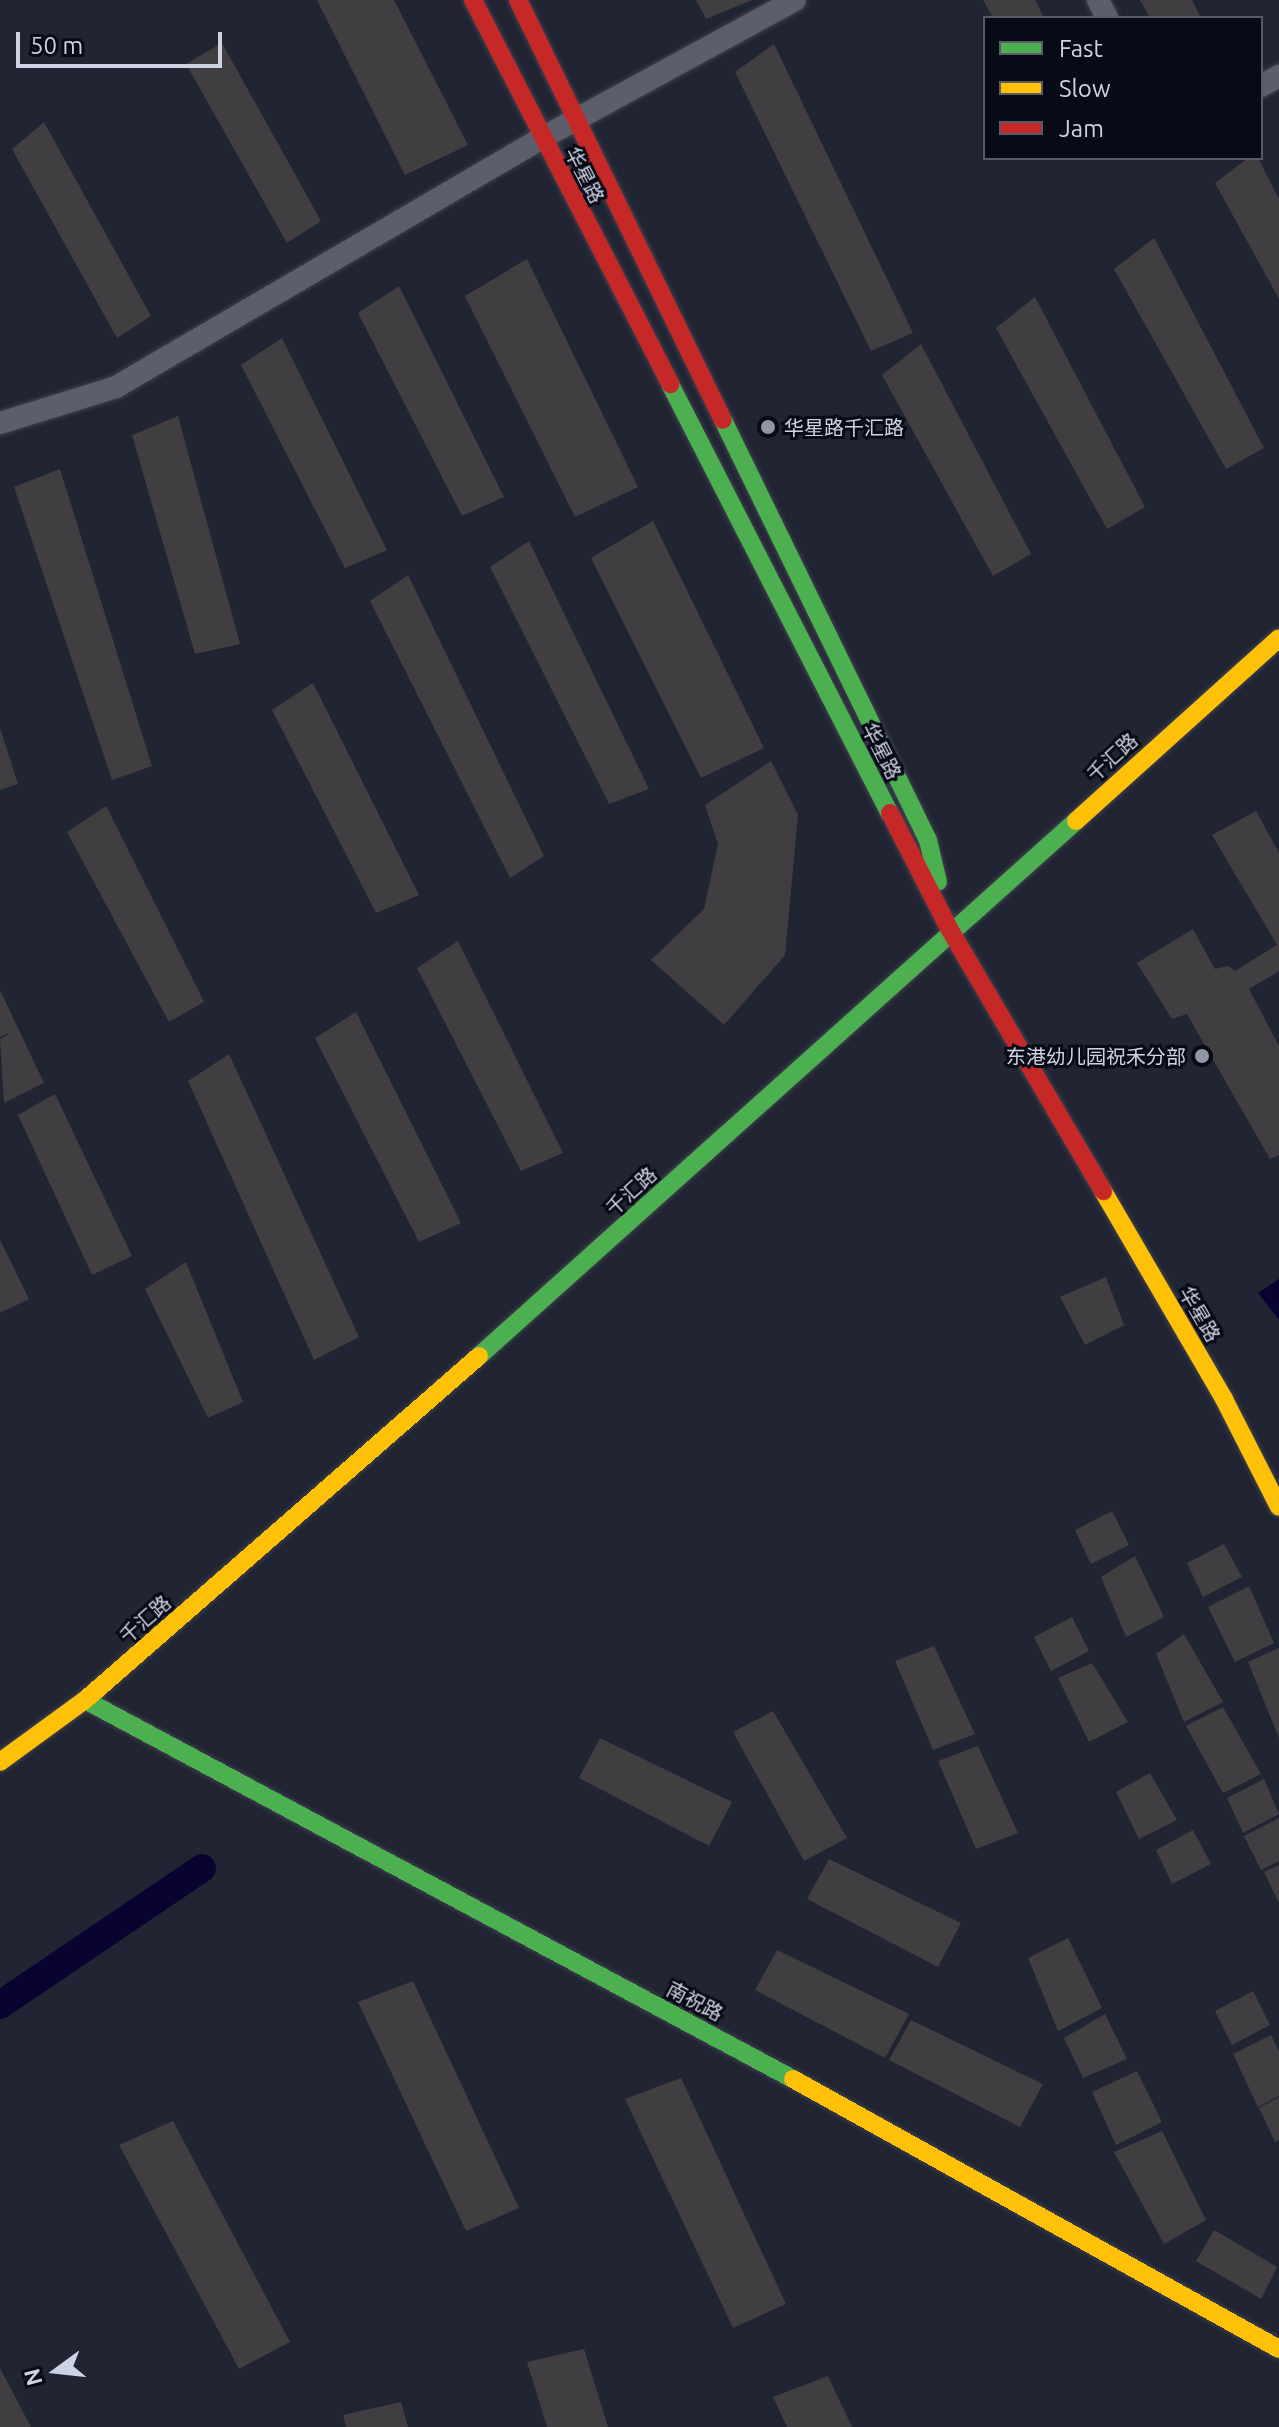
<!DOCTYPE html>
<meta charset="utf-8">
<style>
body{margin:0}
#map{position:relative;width:1279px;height:2427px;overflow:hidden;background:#212432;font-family:Ubuntu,"Noto Sans SC",sans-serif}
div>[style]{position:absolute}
.water>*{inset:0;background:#08042f}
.canal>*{height:28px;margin:-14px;padding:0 14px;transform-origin:14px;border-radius:14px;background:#08042f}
.building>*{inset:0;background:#413e42}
.roads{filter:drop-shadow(0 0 2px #3f414d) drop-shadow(0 0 2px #3f414d)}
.street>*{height:22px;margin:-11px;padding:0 11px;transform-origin:11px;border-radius:11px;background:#5c5f6a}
.fast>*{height:18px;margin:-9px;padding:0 9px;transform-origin:9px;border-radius:9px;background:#4caf50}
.slow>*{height:18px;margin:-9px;padding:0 9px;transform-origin:9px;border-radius:9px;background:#ffc107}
.jam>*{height:18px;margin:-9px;padding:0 9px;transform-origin:9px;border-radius:9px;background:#c62828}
.dots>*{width:22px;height:22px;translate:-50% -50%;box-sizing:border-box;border:4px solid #080b16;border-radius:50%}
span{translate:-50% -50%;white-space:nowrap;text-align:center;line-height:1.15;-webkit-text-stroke:6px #080b16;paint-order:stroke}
.street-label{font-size:20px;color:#ced3e4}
.poi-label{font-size:20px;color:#ced3e4}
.left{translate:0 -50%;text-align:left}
.right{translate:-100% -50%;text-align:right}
.legend{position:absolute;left:983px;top:16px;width:280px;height:144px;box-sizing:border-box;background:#080b16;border:2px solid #575b68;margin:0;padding:10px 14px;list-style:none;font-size:24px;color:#ced3e4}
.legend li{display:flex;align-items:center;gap:16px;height:40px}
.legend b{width:40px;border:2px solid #575b68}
.north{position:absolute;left:16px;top:2331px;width:80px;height:80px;-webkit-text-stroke:6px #080b16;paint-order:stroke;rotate:255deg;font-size:22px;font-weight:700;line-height:32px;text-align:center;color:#ced3e4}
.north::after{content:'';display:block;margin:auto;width:28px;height:36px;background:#ced3e4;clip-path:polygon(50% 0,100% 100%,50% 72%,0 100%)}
.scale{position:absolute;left:16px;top:32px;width:206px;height:36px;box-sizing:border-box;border:4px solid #ced3e4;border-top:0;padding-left:10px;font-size:24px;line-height:28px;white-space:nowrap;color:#ced3e4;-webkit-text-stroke:6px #080b16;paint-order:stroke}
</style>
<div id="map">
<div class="water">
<div style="clip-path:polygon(1279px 1279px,1279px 1320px,1258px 1293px)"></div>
</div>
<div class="canal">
<div style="left:0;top:2005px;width:244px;rotate:-34.1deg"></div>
</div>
<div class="building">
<div style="clip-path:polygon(317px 0,394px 0,468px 145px,405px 175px)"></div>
<div style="clip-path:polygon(696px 0,752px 0,706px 19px)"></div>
<div style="clip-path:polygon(983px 0,1035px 0,1044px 18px,993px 18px)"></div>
<div style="clip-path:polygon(1140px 0,1192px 0,1201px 18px,1150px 18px)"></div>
<div style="clip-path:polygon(222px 43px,321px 221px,287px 243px,186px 64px)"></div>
<div style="clip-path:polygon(774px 44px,913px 333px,871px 351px,735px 72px)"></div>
<div style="clip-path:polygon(44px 122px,151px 316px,117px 338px,12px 149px)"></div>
<div style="clip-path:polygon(1248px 158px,1258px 158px,1279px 199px,1279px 299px,1215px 183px)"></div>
<div style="clip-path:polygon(1154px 238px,1264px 448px,1226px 469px,1114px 269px)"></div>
<div style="clip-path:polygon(527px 259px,638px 487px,575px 517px,465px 296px)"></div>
<div style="clip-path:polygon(399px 286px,504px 497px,462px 516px,358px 313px)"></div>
<div style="clip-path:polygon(1035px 297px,1145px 507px,1107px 529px,996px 328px)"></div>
<div style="clip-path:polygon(282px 338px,387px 550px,345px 568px,241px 365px)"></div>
<div style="clip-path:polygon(921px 344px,1031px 554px,993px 576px,882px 375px)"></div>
<div style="clip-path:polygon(178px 416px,240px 644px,195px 654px,132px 435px)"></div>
<div style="clip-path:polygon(60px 469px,152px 766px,112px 780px,14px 487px)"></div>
<div style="clip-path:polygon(653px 521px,764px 748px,701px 778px,591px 558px)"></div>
<div style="clip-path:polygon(529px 541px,649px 789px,609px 804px,490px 567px)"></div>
<div style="clip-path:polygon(408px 575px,544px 856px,510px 878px,370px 601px)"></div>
<div style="clip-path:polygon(313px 683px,419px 895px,376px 913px,272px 710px)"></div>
<div style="clip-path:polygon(0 728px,18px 784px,0 790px)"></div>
<div style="clip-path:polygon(771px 761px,798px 815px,785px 955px,724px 1025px,651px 960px,704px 909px,718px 844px,705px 805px)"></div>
<div style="clip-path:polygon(106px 806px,204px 1002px,169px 1022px,67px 832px)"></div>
<div style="clip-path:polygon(1256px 811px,1279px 853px,1279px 971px,1249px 989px,1279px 1046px,1279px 1155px,1270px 1159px,1187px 1014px,1172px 1019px,1137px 963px,1193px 929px,1215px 969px,1228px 966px,1235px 971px,1277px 945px,1212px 835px)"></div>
<div style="clip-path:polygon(458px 941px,563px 1153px,521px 1171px,417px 968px)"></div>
<div style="clip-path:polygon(0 990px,44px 1083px,4px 1103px,0 1039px,12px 1032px,0 1037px)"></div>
<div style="clip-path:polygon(356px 1012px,461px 1223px,419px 1242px,315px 1038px)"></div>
<div style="clip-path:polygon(229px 1054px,359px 1337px,314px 1360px,188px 1081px)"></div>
<div style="clip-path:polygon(55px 1094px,132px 1256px,92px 1275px,18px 1115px)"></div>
<div style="clip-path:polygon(0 1240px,29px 1299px,0 1313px)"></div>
<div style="clip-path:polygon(186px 1262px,243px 1402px,208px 1418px,145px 1289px)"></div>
<div style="clip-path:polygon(1106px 1277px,1124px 1325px,1085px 1345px,1060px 1297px)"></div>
<div style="clip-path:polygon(1112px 1511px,1129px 1545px,1091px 1564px,1075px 1530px)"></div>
<div style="clip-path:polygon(1224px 1544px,1242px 1577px,1203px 1597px,1187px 1563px)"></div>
<div style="clip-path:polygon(1135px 1556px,1164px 1617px,1126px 1637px,1101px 1577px)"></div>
<div style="clip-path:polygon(1249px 1586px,1274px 1643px,1235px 1662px,1208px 1607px)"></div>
<div style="clip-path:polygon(1072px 1617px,1089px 1651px,1051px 1671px,1034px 1637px)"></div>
<div style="clip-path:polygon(1184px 1634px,1223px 1702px,1184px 1722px,1156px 1654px)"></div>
<div style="clip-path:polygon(934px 1646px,975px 1734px,933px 1750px,895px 1661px)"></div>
<div style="clip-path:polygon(1279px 1648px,1279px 1738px,1248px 1662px)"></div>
<div style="clip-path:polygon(1092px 1663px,1128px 1722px,1089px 1742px,1058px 1678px)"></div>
<div style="clip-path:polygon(1223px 1707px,1261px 1774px,1223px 1793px,1186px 1726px)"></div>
<div style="clip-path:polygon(773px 1711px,847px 1838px,804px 1861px,733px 1732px)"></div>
<div style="clip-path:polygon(600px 1738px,732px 1802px,709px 1846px,579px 1778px)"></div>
<div style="clip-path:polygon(978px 1746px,1018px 1833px,976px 1849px,938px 1761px)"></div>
<div style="clip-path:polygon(1150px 1773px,1177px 1820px,1139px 1839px,1116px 1792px)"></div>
<div style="clip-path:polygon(1264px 1779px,1279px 1814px,1243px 1833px,1227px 1798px)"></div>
<div style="clip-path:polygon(1279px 1818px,1279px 1861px,1261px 1870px,1244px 1836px)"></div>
<div style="clip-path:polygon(1193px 1830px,1211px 1864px,1172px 1884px,1156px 1850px)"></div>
<div style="clip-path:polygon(829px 1859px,961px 1923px,938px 1967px,807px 1899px)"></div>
<div style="clip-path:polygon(1279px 1865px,1279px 1903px,1264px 1872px)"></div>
<div style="clip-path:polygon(1068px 1938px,1102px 2008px,1058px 2031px,1028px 1958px)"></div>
<div style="clip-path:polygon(777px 1950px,909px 2014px,885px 2058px,755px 1990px)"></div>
<div style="clip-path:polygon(413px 1981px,519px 2208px,466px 2231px,358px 2002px)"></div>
<div style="clip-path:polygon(1253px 1991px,1270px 2025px,1232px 2045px,1215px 2011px)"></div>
<div style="clip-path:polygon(1105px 2014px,1127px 2059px,1083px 2078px,1064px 2038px)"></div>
<div style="clip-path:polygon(911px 2020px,1043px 2084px,1020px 2127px,889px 2060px)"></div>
<div style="clip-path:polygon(1271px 2035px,1279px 2051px,1279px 2096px,1258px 2107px,1233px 2054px)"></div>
<div style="clip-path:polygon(1137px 2071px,1162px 2122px,1116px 2145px,1092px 2092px)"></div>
<div style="clip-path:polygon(681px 2078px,786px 2304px,733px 2328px,625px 2099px)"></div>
<div style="clip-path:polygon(1279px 2097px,1279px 2140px,1275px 2142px,1259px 2108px)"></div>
<div style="clip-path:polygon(173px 2121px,290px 2342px,239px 2369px,119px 2145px)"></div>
<div style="clip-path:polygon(1162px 2131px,1206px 2220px,1164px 2244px,1114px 2152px)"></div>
<div style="clip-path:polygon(1214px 2230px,1277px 2267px,1261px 2299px,1196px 2261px)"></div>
<div style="clip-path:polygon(584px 2349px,608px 2427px,547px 2427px,527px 2362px)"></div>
<div style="clip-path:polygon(0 2368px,31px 2427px,0 2427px)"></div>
<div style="clip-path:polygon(828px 2376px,852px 2427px,787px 2427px,773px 2397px)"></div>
<div style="clip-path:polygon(401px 2402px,408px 2427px,346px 2427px,343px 2415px)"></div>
</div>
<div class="roads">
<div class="street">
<div style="left:1098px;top:0;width:20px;rotate:63deg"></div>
<div style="left:1261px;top:86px;width:21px;rotate:-29deg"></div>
<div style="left:0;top:423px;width:121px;rotate:-17.2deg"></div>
<div style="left:116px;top:387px;width:493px;rotate:-30.3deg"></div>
<div style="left:542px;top:138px;width:288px;rotate:-28.6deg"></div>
</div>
<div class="fast">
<div style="left:670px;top:384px;width:482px;rotate:62.9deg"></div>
<div style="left:723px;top:420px;width:467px;rotate:64deg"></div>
<div style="left:928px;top:840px;width:43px;rotate:76.6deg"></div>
<div style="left:479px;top:1356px;width:802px;rotate:-41.87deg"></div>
<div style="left:85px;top:1700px;width:803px;rotate:28.16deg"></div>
</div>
<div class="slow">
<div style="left:1076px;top:821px;width:273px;rotate:-42deg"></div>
<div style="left:1103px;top:1191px;width:241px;rotate:59.8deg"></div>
<div style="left:1224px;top:1399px;width:121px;rotate:63deg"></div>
<div style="left:0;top:1762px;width:105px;rotate:-36.1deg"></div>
<div style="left:85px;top:1700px;width:523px;rotate:-41.12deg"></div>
<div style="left:793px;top:2079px;width:556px;rotate:29.05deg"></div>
</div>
<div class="jam">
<div style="left:473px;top:0;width:432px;rotate:62.8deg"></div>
<div style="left:518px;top:0;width:467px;rotate:64deg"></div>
<div style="left:890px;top:813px;width:131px;rotate:62.9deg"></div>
<div style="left:950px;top:930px;width:303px;rotate:59.6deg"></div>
</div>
</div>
<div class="dots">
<div style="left:768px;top:427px;background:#9196a6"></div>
<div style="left:1202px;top:1056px;background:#9196a6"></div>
</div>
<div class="street-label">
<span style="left:585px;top:175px;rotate:63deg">华星路</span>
<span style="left:882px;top:751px;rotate:63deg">华星路</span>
<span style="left:1112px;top:757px;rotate:-42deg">千汇路</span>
<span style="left:631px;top:1191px;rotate:-42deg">千汇路</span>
<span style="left:1200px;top:1314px;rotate:60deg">华星路</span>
<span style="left:145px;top:1619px;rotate:-41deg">千汇路</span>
<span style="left:695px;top:2001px;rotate:28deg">南祝路</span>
</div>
<div class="poi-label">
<span class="left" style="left:784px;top:427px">华星路千汇路</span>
<span class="right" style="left:1186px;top:1056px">东港幼儿园祝禾分部</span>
</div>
<ul class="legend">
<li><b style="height:10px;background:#4caf50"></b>Fast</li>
<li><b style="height:10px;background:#ffc107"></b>Slow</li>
<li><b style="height:10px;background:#c62828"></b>Jam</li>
</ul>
<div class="north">N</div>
<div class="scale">50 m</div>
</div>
